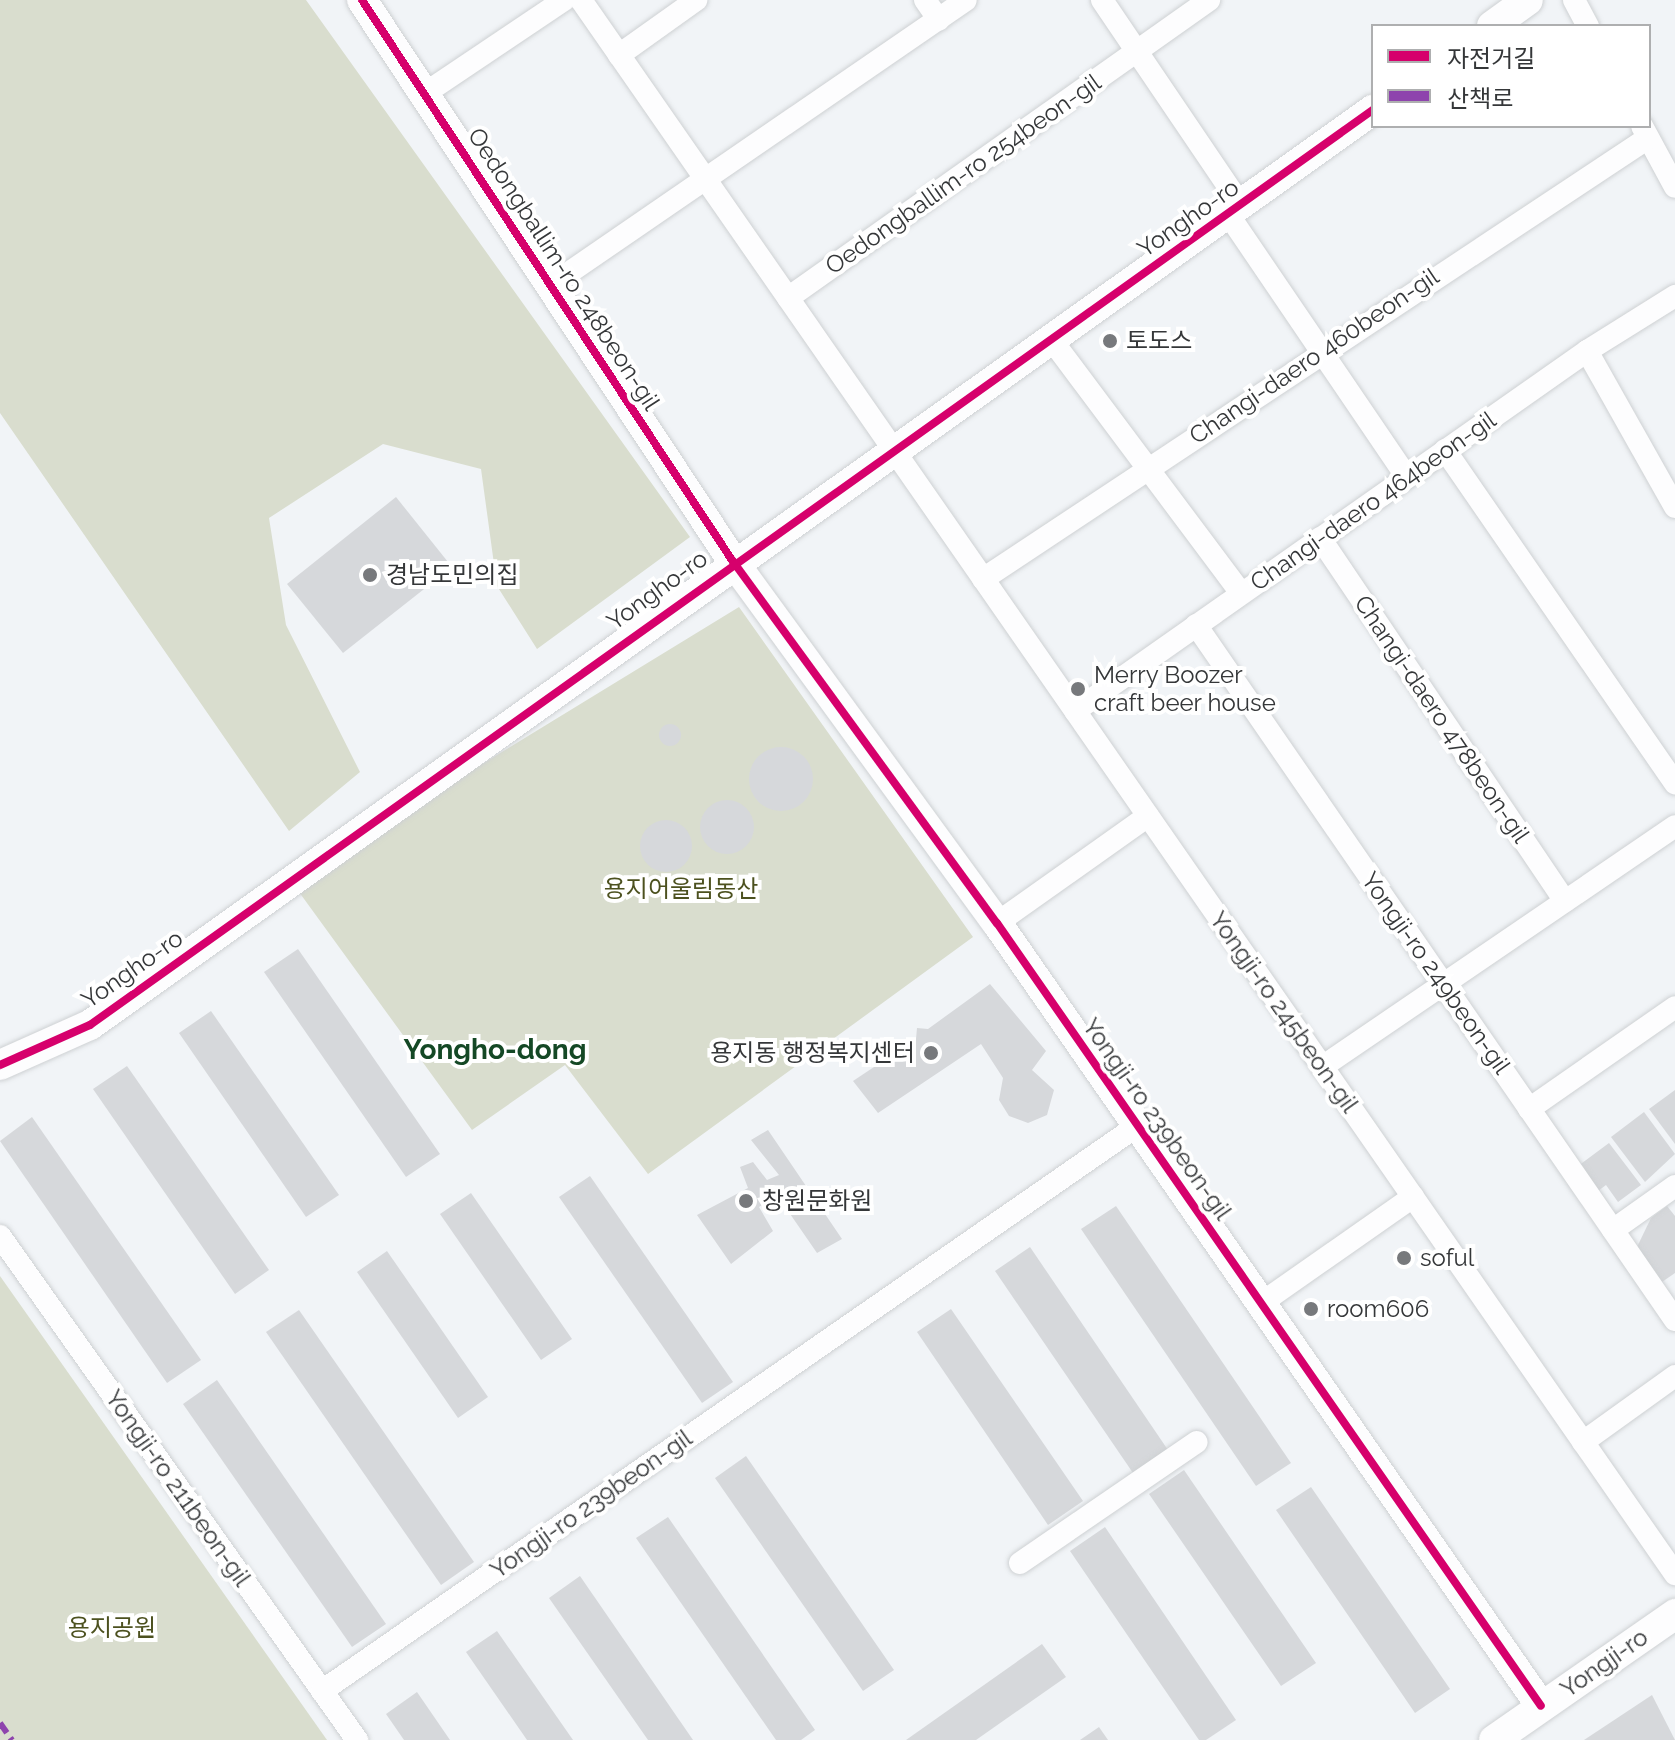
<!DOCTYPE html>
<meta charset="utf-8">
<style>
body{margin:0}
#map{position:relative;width:1675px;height:1740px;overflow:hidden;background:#f1f4f7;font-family:Raleway,"Noto Sans KR",sans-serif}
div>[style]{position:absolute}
.green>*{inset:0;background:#d9ddce}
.building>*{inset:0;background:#d6d8db}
.round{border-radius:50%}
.roads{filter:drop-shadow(0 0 2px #ced1d3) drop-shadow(0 0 2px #ced1d3)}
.street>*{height:22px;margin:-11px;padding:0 11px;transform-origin:11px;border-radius:11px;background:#fdfdfe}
.secondary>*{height:30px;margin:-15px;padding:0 15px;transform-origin:15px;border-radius:15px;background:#fdfdfe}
.quiet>*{height:6px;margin-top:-3px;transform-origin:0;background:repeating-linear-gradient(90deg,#8e44ad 0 12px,transparent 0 18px)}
.cycleway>*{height:8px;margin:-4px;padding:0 4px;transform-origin:4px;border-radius:4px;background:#d6006c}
.dots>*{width:22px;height:22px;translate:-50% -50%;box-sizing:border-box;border:4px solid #fff;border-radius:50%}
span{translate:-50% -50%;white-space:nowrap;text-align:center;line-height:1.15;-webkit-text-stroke:8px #fff;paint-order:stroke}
.street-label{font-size:24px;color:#353739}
.poi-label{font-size:24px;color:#353739}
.left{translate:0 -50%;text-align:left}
.right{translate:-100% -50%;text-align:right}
.park-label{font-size:24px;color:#4c511f}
.quarter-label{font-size:28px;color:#144825;font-weight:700}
.legend{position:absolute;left:1371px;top:24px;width:280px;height:104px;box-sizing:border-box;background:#fff;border:2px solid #aeafb0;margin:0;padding:10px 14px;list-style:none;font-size:24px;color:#353739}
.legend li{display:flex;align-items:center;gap:16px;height:40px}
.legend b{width:40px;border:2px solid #aeafb0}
</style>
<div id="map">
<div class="green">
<div style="clip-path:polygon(0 0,306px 0,690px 537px,537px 649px,497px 586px,481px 469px,383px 444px,269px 518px,286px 625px,360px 772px,289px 831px,0 413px)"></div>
<div style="clip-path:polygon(739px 607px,973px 937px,648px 1174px,565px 1065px,472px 1130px,291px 881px)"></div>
<div style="clip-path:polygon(0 1276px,327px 1740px,0 1740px)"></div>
</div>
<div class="building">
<div style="clip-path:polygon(396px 497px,452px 567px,343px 653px,287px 584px)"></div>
<div class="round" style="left:659px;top:724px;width:22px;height:22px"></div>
<div class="round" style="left:749px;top:747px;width:64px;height:64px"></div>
<div class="round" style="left:700px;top:800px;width:54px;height:54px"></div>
<div class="round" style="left:640px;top:820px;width:52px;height:52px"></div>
<div style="clip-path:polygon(298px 949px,440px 1154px,406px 1177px,264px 972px)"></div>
<div style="clip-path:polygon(990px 984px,1046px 1051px,1032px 1070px,1054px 1090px,1047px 1115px,1028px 1123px,1009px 1116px,999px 1100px,1003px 1078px,981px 1044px,878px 1113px,853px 1081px,916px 1039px,917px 1028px,928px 1029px)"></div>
<div style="clip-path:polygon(211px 1011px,339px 1195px,306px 1217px,179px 1033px)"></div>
<div style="clip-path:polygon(127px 1066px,269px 1270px,235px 1294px,93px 1089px)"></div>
<div style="clip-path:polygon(1675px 1090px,1675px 1144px,1649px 1109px)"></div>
<div style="clip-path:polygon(1644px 1112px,1675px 1154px,1645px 1182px,1611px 1137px)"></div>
<div style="clip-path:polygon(32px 1117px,201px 1360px,167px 1383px,0 1141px)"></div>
<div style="clip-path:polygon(768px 1130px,842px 1239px,817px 1253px,777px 1195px,759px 1207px,773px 1231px,731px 1264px,697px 1215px,748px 1188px,740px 1167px,753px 1162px,767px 1180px,779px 1175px,751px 1140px)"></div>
<div style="clip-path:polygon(1609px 1143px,1641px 1185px,1618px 1202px,1606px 1185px,1598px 1191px,1578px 1166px)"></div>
<div style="clip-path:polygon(590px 1176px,733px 1382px,702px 1403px,559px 1197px)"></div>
<div style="clip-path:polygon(471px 1193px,572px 1339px,541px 1360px,440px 1214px)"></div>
<div style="clip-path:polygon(1116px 1206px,1291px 1463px,1256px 1486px,1081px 1229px)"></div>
<div style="clip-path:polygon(1667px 1206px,1675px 1216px,1675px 1273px,1662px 1282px,1637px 1247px,1651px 1218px)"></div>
<div style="clip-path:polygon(1030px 1247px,1168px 1450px,1133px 1473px,995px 1271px)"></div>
<div style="clip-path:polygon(387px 1251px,488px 1397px,458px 1418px,357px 1272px)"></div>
<div style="clip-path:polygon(951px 1309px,1083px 1501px,1048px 1525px,917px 1332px)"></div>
<div style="clip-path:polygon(299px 1310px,474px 1562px,441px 1585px,266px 1332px)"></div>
<div style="clip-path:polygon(217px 1380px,386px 1624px,352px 1647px,183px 1404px)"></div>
<div style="clip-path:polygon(746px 1456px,894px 1670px,863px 1691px,715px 1478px)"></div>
<div style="clip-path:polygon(1184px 1470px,1316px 1663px,1281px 1686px,1149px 1494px)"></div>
<div style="clip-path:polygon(1311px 1487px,1450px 1689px,1415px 1713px,1276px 1510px)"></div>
<div style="clip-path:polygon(668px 1517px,815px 1730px,801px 1740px,776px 1740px,636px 1538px)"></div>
<div style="clip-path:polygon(1105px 1527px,1236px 1720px,1206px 1740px,1199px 1740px,1070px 1551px)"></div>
<div style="clip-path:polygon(580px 1576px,693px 1740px,648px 1740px,549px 1598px)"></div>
<div style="clip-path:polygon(497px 1631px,573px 1740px,527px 1740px,466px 1652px)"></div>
<div style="clip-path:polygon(1042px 1644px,1066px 1677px,976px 1740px,906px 1740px)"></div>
<div style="clip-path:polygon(417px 1692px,450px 1740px,404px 1740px,386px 1714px)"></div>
<div style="clip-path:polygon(1652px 1695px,1675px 1740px,1584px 1740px)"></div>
<div style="clip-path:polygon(1099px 1727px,1108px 1740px,1080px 1740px)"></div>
</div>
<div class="roads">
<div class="street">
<div style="left:581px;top:0;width:1917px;rotate:55.2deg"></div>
<div style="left:925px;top:0;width:24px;rotate:55deg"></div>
<div style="left:1102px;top:0;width:248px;rotate:55.9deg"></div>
<div style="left:1574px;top:0;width:30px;rotate:62deg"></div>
<div style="left:619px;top:55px;width:95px;rotate:-35.5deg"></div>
<div style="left:424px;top:94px;width:169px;rotate:-33.9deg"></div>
<div style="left:1642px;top:126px;width:69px;rotate:61.6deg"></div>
<div style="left:1228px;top:214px;width:318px;rotate:55.8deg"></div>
<div style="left:551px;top:285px;width:503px;rotate:-34.48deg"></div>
<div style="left:788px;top:298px;width:516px;rotate:-35.29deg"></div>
<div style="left:1051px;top:339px;width:317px;rotate:53.2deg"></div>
<div style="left:1587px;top:351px;width:179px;rotate:60.6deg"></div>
<div style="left:1445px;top:450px;width:405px;rotate:55.4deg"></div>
<div style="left:1320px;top:538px;width:438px;rotate:56deg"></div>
<div style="left:983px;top:579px;width:798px;rotate:-33.55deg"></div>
<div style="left:1196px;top:625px;width:844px;rotate:55.43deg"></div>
<div style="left:1075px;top:711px;width:626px;rotate:-35.11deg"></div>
<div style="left:1587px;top:351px;width:104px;rotate:-32deg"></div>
<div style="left:997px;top:923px;width:185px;rotate:-35.3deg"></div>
<div style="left:1322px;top:1067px;width:427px;rotate:-34.3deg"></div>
<div style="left:1529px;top:1109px;width:178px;rotate:-34.9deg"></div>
<div style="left:1613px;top:1230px;width:76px;rotate:-35.4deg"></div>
<div style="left:0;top:1236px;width:618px;rotate:54.69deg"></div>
<div style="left:1260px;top:1304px;width:187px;rotate:-35deg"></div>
<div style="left:1583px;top:1442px;width:113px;rotate:-35.7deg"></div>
<div style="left:1020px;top:1563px;width:214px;rotate:-34.4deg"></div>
<div style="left:322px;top:1691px;width:992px;rotate:-34.73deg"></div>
</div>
<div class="secondary">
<div style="left:362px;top:0;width:671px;rotate:56.55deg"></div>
<div style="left:732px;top:560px;width:449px;rotate:53.9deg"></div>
<div style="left:997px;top:923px;width:953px;rotate:55.21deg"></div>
<div style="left:1492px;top:26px;width:44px;rotate:-35.8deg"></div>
<div style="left:0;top:1065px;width:98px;rotate:-24deg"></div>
<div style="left:90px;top:1025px;width:1576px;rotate:-35.5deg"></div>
<div style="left:1494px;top:1740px;width:221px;rotate:-34.8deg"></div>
</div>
</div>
<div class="quiet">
<div style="left:0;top:1723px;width:21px;rotate:55deg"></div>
</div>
<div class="cycleway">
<div style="left:362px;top:0;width:671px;rotate:56.55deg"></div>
<div style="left:732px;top:560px;width:449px;rotate:53.9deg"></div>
<div style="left:997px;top:923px;width:953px;rotate:55.21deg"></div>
<div style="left:0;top:1065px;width:98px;rotate:-24deg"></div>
<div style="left:90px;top:1025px;width:1576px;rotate:-35.5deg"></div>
</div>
<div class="dots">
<div style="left:1110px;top:341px;background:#77797c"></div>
<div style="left:370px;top:575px;background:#77797c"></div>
<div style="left:1078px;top:689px;background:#77797c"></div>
<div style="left:931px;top:1053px;background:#77797c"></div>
<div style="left:746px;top:1201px;background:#77797c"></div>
<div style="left:1404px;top:1258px;background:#77797c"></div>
<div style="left:1311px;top:1309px;background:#77797c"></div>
</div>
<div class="street-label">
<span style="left:963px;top:174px;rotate:-35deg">Oedongballim-ro 254beon-gil</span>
<span style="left:1188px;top:218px;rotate:-35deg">Yongho-ro</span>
<span style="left:564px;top:269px;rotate:57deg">Oedongballim-ro 248beon-gil</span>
<span style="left:1314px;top:356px;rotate:-34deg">Changi-daero 460beon-gil</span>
<span style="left:1373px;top:501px;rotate:-35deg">Changi-daero 464beon-gil</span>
<span style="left:657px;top:590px;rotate:-36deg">Yongho-ro</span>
<span style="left:1442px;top:719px;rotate:56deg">Changi-daero 478beon-gil</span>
<span style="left:132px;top:969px;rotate:-35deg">Yongho-ro</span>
<span style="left:1436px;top:973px;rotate:55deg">Yongji-ro 249beon-gil</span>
<span style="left:1284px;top:1012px;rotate:55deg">Yongji-ro 245beon-gil</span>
<span style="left:1157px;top:1119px;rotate:55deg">Yongji-ro 239beon-gil</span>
<span style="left:178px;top:1488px;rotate:55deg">Yongji-ro 211beon-gil</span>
<span style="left:591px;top:1504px;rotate:-35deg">Yongji-ro 239beon-gil</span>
<span style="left:1604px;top:1663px;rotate:-35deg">Yongji-ro</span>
</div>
<div class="poi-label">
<span class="left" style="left:1126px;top:341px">토도스</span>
<span class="left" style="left:386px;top:575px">경남도민의집</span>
<span class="left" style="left:1094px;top:689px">Merry Boozer<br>craft beer house</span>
<span class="right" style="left:915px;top:1053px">용지동 행정복지센터</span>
<span class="left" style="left:762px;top:1201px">창원문화원</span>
<span class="left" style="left:1420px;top:1258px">soful</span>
<span class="left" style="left:1327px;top:1309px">room606</span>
</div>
<div class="park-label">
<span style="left:681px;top:889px">용지어울림동산</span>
<span style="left:112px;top:1628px">용지공원</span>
</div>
<div class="quarter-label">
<span style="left:495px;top:1050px">Yongho-dong</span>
</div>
<ul class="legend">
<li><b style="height:10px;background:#d6006c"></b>자전거길</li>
<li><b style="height:10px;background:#8e44ad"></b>산책로</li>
</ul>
</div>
